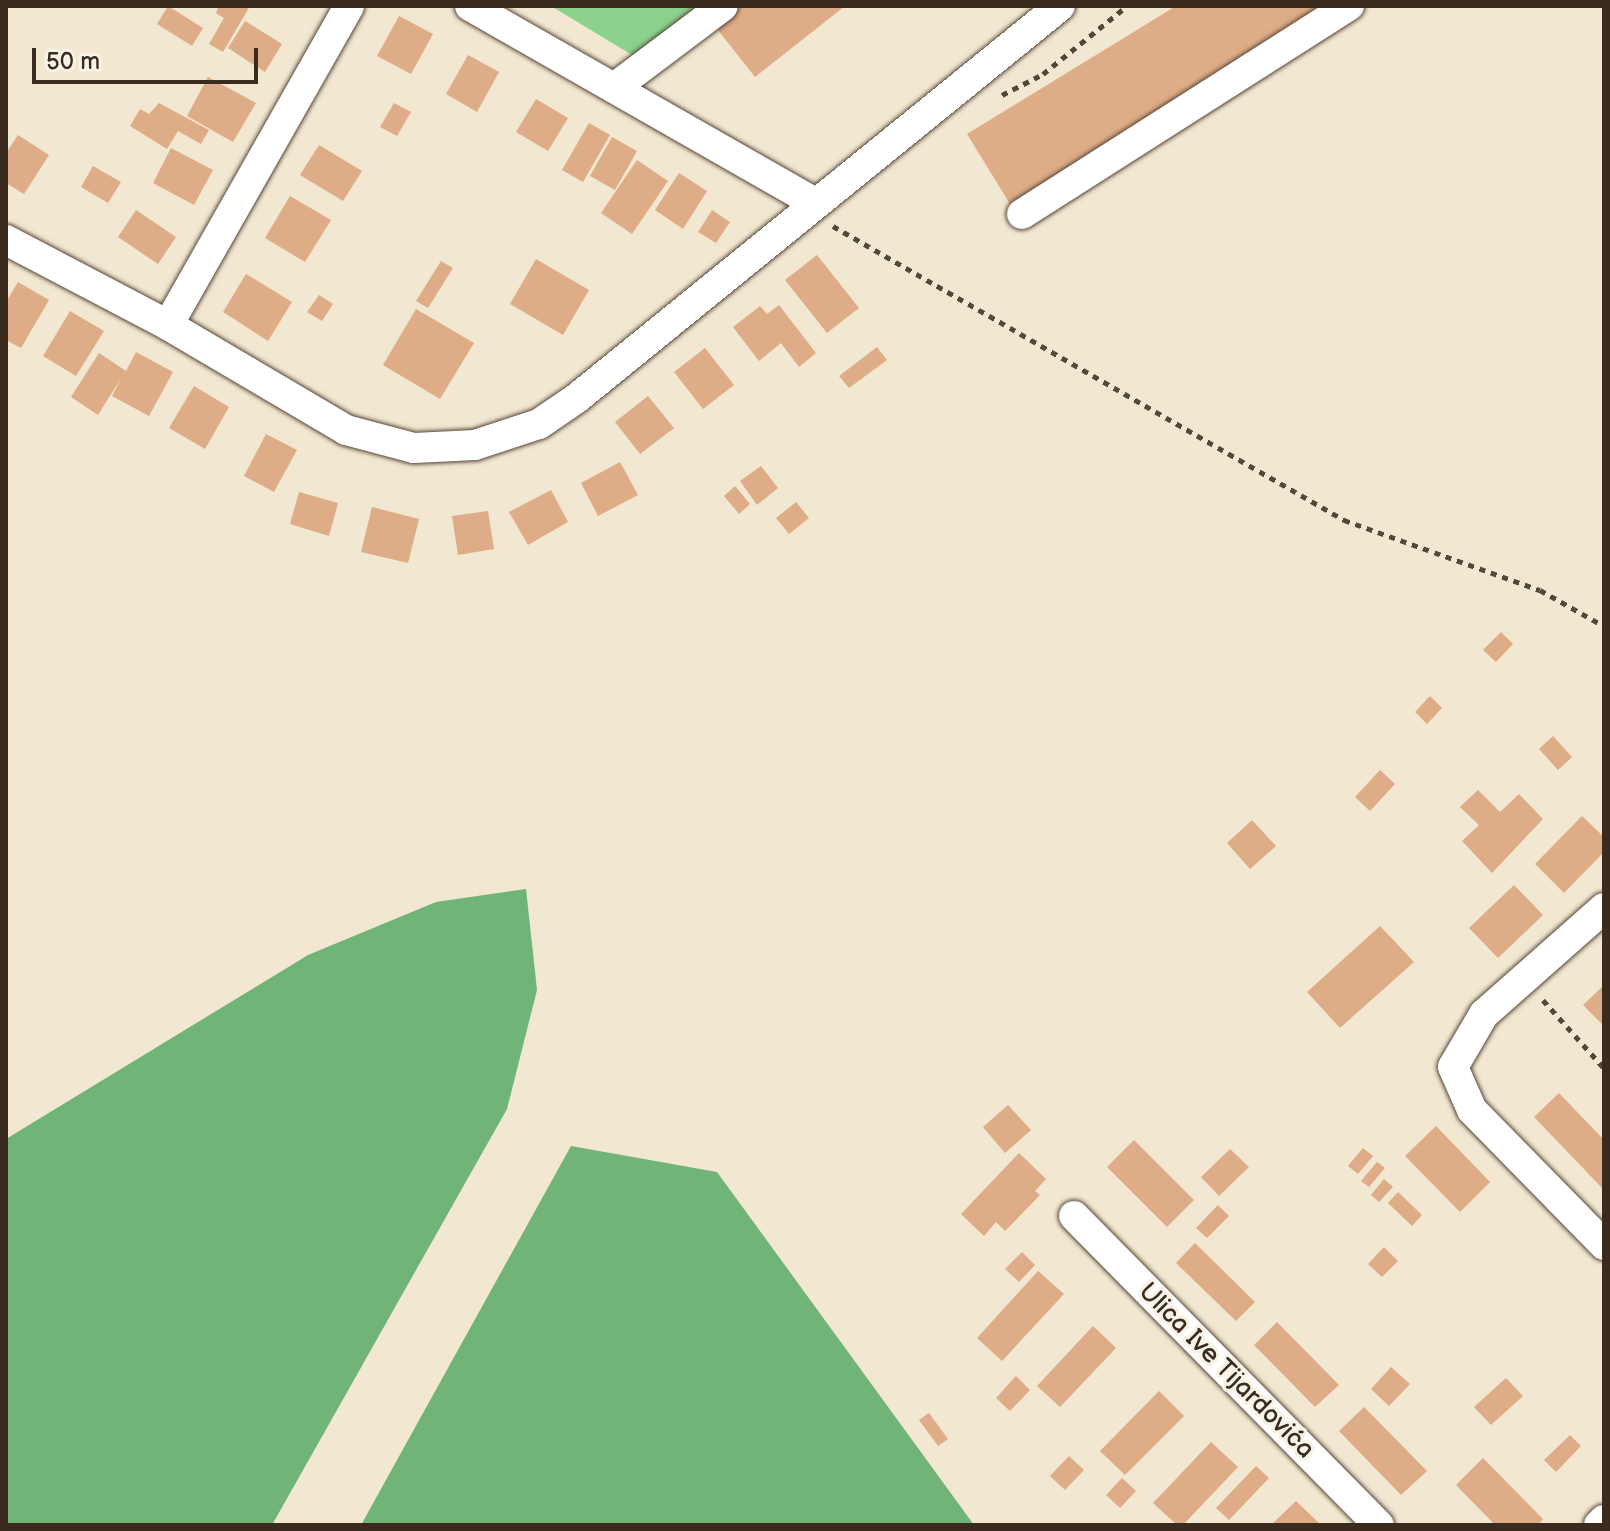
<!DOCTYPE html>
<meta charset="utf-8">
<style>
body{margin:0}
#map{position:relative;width:1610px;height:1531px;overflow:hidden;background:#f2e7d0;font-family:"Balsamiq Sans",sans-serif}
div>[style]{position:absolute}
.green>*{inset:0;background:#8bd28d}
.forest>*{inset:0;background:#70b478}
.building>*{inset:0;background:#deac86}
.path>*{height:5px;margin-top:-2.5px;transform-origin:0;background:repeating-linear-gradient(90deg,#564639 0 6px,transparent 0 12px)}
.roads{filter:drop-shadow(0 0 2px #564639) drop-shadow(0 0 2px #564639)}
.minor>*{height:30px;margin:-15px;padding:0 15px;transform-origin:15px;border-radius:15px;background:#fff}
span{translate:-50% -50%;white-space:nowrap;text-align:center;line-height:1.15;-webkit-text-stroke:7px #f7f3e8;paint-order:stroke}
.street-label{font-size:26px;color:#3b2a1e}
.frame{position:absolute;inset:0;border:8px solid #3b2a1e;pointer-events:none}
.scale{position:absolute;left:32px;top:48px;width:226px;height:36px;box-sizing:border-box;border:4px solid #3b2a1e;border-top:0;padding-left:10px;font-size:24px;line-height:28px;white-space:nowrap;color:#3b2a1e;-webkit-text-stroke:6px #f7f3e8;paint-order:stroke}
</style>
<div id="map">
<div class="green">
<div style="clip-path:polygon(551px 6px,719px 6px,647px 64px)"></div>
</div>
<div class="forest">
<div style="clip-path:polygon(526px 889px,537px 990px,507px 1109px,272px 1525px,6px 1525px,6px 1139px,308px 955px,436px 902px)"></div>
<div style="clip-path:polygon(571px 1146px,717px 1172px,974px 1525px,361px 1525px)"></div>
</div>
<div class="building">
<div style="clip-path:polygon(168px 6px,203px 28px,192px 46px,157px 24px)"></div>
<div style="clip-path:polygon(219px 6px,250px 6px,223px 52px,209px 44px,224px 18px,216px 13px)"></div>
<div style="clip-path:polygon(739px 6px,845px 6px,755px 77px,714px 25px)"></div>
<div style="clip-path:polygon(1176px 6px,1332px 6px,1010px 204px,967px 134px)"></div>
<div style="clip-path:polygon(399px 16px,433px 34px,411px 74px,377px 56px)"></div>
<div style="clip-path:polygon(245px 21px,282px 44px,265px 72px,228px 48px)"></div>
<div style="clip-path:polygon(468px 55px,499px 72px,477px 112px,446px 94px)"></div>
<div style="clip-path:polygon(208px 77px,256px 103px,233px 142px,187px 116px)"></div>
<div style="clip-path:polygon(536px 99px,568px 118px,548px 151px,516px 132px)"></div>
<div style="clip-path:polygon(159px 103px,209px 130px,201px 144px,178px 131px,167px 149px,130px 126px,140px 109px,149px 114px)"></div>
<div style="clip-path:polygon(394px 103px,411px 112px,397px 136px,380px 127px)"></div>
<div style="clip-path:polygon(589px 123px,610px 135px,583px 182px,562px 170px)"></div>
<div style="clip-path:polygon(18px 135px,49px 155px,24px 194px,6px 183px,6px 153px)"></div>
<div style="clip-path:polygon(612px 137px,637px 151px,615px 190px,590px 176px)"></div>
<div style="clip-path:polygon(319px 145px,362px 171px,343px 201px,300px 175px)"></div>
<div style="clip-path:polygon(171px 148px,213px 170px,194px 205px,153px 183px)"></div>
<div style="clip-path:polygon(637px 160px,668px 181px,632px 234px,601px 213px)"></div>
<div style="clip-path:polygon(93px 166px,121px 182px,108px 203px,81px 187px)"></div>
<div style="clip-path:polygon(679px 173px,707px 191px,683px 229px,655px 210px)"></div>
<div style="clip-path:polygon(290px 196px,331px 220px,305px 262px,265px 238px)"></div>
<div style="clip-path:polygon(136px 210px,176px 237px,158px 264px,118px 237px)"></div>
<div style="clip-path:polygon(712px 210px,730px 222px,716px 243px,698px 232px)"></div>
<div style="clip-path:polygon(817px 255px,859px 308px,827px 333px,785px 280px)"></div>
<div style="clip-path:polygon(536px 259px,589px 290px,563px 335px,510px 304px)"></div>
<div style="clip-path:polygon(441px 261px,453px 268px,428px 308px,416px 301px)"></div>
<div style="clip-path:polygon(246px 274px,292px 302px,268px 341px,223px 312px)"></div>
<div style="clip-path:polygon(18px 282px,49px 300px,21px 348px,6px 340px,6px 302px)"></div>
<div style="clip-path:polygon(319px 295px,333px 304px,322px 321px,307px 312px)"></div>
<div style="clip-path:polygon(779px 305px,816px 353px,799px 367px,781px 343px,759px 361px,733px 327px,760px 306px,767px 314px)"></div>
<div style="clip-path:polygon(416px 309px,474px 343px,440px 399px,383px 365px)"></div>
<div style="clip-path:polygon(70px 311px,104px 331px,76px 376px,43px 356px)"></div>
<div style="clip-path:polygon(877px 347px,887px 360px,849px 388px,839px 376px)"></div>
<div style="clip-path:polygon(705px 348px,734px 385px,703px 409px,674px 372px)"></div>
<div style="clip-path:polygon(136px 352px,173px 372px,149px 416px,112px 396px,121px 378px,98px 415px,71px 397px,99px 353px,126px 371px)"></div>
<div style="clip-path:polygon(194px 386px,229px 407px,205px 449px,169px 428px)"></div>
<div style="clip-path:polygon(648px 396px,674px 428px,640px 454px,615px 422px)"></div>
<div style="clip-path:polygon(266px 434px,297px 450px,274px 492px,244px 476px)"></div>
<div style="clip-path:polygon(620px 462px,638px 495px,598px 516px,581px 483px)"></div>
<div style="clip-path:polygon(761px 466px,778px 488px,757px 505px,740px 481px)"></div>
<div style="clip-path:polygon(735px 486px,750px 504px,739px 514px,724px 496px)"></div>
<div style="clip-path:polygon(551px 490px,568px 522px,528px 545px,509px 512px)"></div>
<div style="clip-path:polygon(299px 492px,338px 503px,329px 536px,290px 524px)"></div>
<div style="clip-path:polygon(796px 502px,809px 518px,789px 534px,776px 518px)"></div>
<div style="clip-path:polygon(372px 507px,419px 519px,408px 563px,361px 552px)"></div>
<div style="clip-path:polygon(488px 511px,494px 549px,458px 555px,452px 516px)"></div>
<div style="clip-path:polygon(1501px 632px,1513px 644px,1496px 662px,1483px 650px)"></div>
<div style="clip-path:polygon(1430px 696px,1442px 708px,1427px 724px,1415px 712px)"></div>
<div style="clip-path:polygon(1553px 736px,1572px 757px,1558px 770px,1539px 749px)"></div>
<div style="clip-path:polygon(1380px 770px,1395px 784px,1370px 811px,1355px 797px)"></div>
<div style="clip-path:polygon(1478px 790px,1500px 812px,1519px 794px,1543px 819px,1492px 873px,1462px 841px,1479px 825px,1460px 807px)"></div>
<div style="clip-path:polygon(1582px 816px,1604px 837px,1604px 852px,1564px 893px,1535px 864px)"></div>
<div style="clip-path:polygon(1252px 820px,1276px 846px,1250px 869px,1227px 843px)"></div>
<div style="clip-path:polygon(1514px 885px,1543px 915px,1498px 958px,1469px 928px)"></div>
<div style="clip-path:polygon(1380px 926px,1414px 962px,1340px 1028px,1307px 992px)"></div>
<div style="clip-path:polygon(1604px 985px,1604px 1026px,1583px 1005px)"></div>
<div style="clip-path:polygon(1559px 1093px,1604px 1140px,1604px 1190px,1534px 1117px)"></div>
<div style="clip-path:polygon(1008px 1105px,1031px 1130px,1005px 1153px,983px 1127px)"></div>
<div style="clip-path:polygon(1436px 1126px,1490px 1182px,1460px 1212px,1405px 1156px)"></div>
<div style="clip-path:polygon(1134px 1140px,1194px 1200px,1167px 1227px,1107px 1167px)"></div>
<div style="clip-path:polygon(1363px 1148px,1373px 1156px,1358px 1174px,1348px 1166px)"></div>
<div style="clip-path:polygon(1230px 1149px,1249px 1167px,1219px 1196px,1201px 1177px)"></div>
<div style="clip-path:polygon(1019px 1153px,1046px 1179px,1035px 1191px,1040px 1195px,1005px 1231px,996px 1222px,984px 1236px,961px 1214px)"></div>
<div style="clip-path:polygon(1377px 1162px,1385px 1168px,1369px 1187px,1361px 1181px)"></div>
<div style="clip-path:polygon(1384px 1179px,1393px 1187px,1379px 1202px,1371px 1195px)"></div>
<div style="clip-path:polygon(1398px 1192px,1422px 1215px,1412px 1226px,1388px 1203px)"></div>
<div style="clip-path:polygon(1218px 1205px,1229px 1216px,1207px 1238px,1196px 1228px)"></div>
<div style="clip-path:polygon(1195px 1243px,1255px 1302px,1236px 1321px,1176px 1263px)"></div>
<div style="clip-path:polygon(1384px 1247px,1398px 1261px,1382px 1277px,1368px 1264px)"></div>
<div style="clip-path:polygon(1022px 1252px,1035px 1265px,1019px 1282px,1005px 1269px)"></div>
<div style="clip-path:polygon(1038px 1271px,1064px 1294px,1002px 1361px,977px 1338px)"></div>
<div style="clip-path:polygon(1277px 1322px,1339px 1385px,1315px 1407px,1254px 1345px)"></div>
<div style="clip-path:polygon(1093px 1326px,1116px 1348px,1060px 1407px,1037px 1386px)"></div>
<div style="clip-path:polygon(1391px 1367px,1410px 1384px,1389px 1406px,1371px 1389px)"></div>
<div style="clip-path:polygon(1016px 1376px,1030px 1390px,1010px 1411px,996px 1398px)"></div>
<div style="clip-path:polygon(1506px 1378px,1523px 1396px,1491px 1425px,1474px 1407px)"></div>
<div style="clip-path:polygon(1159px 1391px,1184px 1416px,1125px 1475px,1100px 1451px)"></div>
<div style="clip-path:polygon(1364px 1407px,1427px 1471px,1401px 1495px,1339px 1431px)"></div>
<div style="clip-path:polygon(929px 1413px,948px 1439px,938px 1446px,919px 1420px)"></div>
<div style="clip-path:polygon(1570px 1435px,1581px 1446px,1556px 1472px,1544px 1460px)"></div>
<div style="clip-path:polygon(1211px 1442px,1238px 1467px,1183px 1525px,1177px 1525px,1153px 1503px)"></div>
<div style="clip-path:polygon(1069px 1456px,1084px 1470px,1065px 1490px,1050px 1476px)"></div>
<div style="clip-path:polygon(1483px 1458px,1543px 1519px,1538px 1525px,1495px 1525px,1456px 1485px)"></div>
<div style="clip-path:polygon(1256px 1466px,1269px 1478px,1229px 1520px,1216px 1508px)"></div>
<div style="clip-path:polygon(1122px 1478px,1136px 1491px,1120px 1508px,1106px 1495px)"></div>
<div style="clip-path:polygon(1296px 1501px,1321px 1525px,1271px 1525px)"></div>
</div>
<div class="path">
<div style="left:1002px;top:95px;width:46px;rotate:-27.1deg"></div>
<div style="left:1043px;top:74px;width:108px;rotate:-39deg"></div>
<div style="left:833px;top:226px;width:590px;rotate:29.91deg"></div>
<div style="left:1344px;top:520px;width:208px;rotate:19.7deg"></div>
<div style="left:1540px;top:590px;width:73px;rotate:29.4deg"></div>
<div style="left:1543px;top:1000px;width:91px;rotate:48.1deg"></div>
</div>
<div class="roads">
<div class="minor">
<div style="left:470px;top:6px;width:397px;rotate:29.7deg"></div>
<div style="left:614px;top:88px;width:136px;rotate:-37deg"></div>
<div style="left:1022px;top:214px;width:388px;rotate:-32.5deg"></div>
<div style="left:6px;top:240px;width:183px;rotate:27.7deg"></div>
<div style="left:168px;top:325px;width:207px;rotate:30.5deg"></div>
<div style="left:346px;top:430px;width:70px;rotate:14.8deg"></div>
<div style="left:414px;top:448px;width:61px;rotate:-2.8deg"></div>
<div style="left:475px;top:445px;width:67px;rotate:-18.2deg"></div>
<div style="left:539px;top:424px;width:46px;rotate:-34.4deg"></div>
<div style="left:577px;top:398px;width:622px;rotate:-39.06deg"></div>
<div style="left:168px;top:325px;width:367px;rotate:-60.4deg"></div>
<div style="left:1604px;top:908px;width:160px;rotate:138.5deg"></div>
<div style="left:1484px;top:1014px;width:61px;rotate:120.3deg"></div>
<div style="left:1453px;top:1067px;width:47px;rotate:66.2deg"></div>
<div style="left:1472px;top:1110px;width:189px;rotate:45.6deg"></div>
<div style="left:1074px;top:1216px;width:434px;rotate:45.4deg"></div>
<div style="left:1599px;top:1525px;width:7px;rotate:-45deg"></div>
</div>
</div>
<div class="street-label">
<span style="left:1226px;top:1371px;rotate:45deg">Ulica Ive Tijardovića</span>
</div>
<div class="frame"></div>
<div class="scale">50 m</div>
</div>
